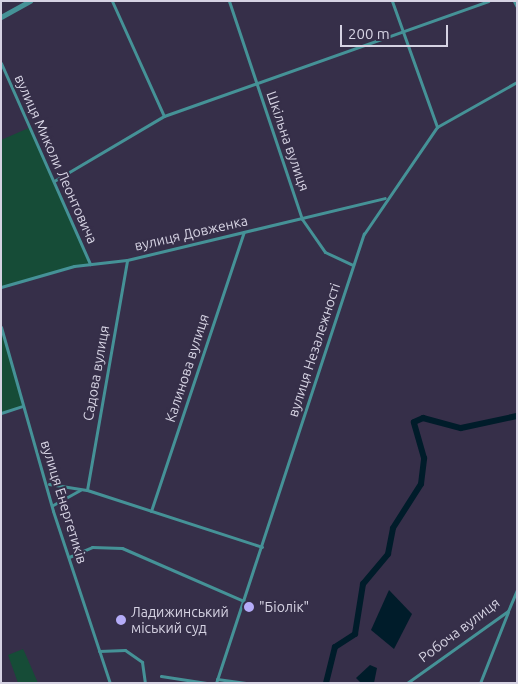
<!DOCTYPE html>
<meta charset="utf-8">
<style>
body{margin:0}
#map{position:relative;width:518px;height:684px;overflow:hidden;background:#362f49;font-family:Ubuntu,sans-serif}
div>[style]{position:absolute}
.green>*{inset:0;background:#164c37}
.water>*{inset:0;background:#001c2a}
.river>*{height:6px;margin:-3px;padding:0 3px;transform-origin:3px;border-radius:3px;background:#001c2a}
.minor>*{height:3px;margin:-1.5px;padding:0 1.5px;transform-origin:1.5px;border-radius:1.5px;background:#459297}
.tertiary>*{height:4.5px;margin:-2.25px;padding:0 2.25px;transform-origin:2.25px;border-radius:2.25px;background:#459297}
.dots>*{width:14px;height:14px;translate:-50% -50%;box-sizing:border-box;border:2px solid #362f49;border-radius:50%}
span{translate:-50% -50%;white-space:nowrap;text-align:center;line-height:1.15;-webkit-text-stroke:4px #362f49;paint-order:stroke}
.street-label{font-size:14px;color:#d6d3e3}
.poi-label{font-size:14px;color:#d6d3e3}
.left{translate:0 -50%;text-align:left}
.frame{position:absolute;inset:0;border:2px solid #d6d3e3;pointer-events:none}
.scale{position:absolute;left:340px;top:25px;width:108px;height:22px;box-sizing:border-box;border:2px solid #d6d3e3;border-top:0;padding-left:6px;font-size:15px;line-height:18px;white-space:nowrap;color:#d6d3e3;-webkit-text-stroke:4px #362f49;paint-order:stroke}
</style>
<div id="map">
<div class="green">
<div style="clip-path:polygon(31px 127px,90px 264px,1px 287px,1px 140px)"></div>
<div style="clip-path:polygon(1px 327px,23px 406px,1px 413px)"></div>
<div style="clip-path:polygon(23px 649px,25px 653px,38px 683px,18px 683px,8px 655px)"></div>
</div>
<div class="water">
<div style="clip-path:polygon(389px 590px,412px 614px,394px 649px,371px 630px)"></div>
<div style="clip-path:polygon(370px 665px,377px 668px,374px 683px,361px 683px,356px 678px)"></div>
</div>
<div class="river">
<div style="left:326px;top:683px;width:37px;rotate:-76deg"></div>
<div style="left:335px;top:647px;width:24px;rotate:-33deg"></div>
<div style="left:355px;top:634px;width:51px;rotate:-80.9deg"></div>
<div style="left:363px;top:584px;width:39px;rotate:-50deg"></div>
<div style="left:388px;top:554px;width:26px;rotate:-79deg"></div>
<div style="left:393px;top:528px;width:52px;rotate:-57.5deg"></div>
<div style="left:421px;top:484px;width:26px;rotate:-83deg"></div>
<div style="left:424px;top:458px;width:37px;rotate:-106deg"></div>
<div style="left:414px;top:422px;width:10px;rotate:-24deg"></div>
<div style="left:423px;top:418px;width:39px;rotate:15deg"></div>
<div style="left:461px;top:428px;width:57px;rotate:-12.1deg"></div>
</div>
<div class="minor">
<div style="left:112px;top:1px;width:126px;rotate:65.7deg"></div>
<div style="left:229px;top:1px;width:230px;rotate:71.5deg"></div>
<div style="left:302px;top:219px;width:40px;rotate:55.1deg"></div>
<div style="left:325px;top:252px;width:31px;rotate:25deg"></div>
<div style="left:392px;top:1px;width:134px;rotate:70.3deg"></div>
<div style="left:514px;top:1px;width:7px;rotate:63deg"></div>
<div style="left:1px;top:63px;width:220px;rotate:66.1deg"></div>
<div style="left:54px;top:181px;width:128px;rotate:-30.6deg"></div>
<div style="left:164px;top:116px;width:344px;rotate:-19.5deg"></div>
<div style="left:1px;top:287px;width:76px;rotate:-16deg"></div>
<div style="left:74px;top:266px;width:53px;rotate:-6.5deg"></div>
<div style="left:127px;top:260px;width:265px;rotate:-13.5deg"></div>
<div style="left:1px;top:327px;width:191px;rotate:74.2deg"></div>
<div style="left:53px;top:511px;width:181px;rotate:71.7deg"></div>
<div style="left:1px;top:413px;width:23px;rotate:-18deg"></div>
<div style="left:49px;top:484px;width:38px;rotate:9deg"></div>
<div style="left:87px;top:490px;width:184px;rotate:18deg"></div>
<div style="left:87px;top:490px;width:233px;rotate:-80.1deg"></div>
<div style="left:53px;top:505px;width:31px;rotate:-29deg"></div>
<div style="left:151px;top:511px;width:294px;rotate:-71.6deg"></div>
<div style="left:69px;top:557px;width:25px;rotate:-23deg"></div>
<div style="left:92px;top:547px;width:30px;rotate:2deg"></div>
<div style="left:122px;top:548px;width:133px;rotate:23.5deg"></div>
<div style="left:99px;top:651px;width:26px;rotate:-2deg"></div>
<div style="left:125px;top:650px;width:21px;rotate:35deg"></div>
<div style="left:142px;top:662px;width:21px;rotate:82deg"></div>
<div style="left:161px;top:676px;width:46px;rotate:8.8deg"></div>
<div style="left:217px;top:679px;width:29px;rotate:8deg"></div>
<div style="left:216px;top:683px;width:473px;rotate:-71.8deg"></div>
<div style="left:364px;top:234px;width:130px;rotate:-55.7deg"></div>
<div style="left:437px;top:127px;width:92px;rotate:-29.4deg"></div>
<div style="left:407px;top:683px;width:124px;rotate:-35.5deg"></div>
<div style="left:508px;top:611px;width:23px;rotate:-67deg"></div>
<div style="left:480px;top:683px;width:76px;rotate:-68.5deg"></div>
</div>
<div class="tertiary">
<div style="left:1px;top:17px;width:33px;rotate:-29deg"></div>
</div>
<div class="dots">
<div style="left:249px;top:607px;background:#b5acf8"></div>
<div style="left:121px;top:620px;background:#b5acf8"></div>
</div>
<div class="street-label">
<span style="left:288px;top:141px;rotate:71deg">Шкільна вулиця</span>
<span style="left:56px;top:159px;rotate:66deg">вулиця Миколи Леонтовича</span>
<span style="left:191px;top:233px;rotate:-13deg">вулиця Довженка</span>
<span style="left:314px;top:350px;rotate:-72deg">вулиця Незалежності</span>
<span style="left:187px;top:368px;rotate:-72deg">Калинова вулиця</span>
<span style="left:96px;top:373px;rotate:-80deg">Садова вулиця</span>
<span style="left:64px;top:502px;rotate:73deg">вулиця Енергетиків</span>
<span style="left:459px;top:630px;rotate:-37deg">Робоча вулиця</span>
</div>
<div class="poi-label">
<span class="left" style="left:259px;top:607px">"Біолік"</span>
<span class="left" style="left:131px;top:620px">Ладижинський<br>міський суд</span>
</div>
<div class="frame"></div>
<div class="scale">200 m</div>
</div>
